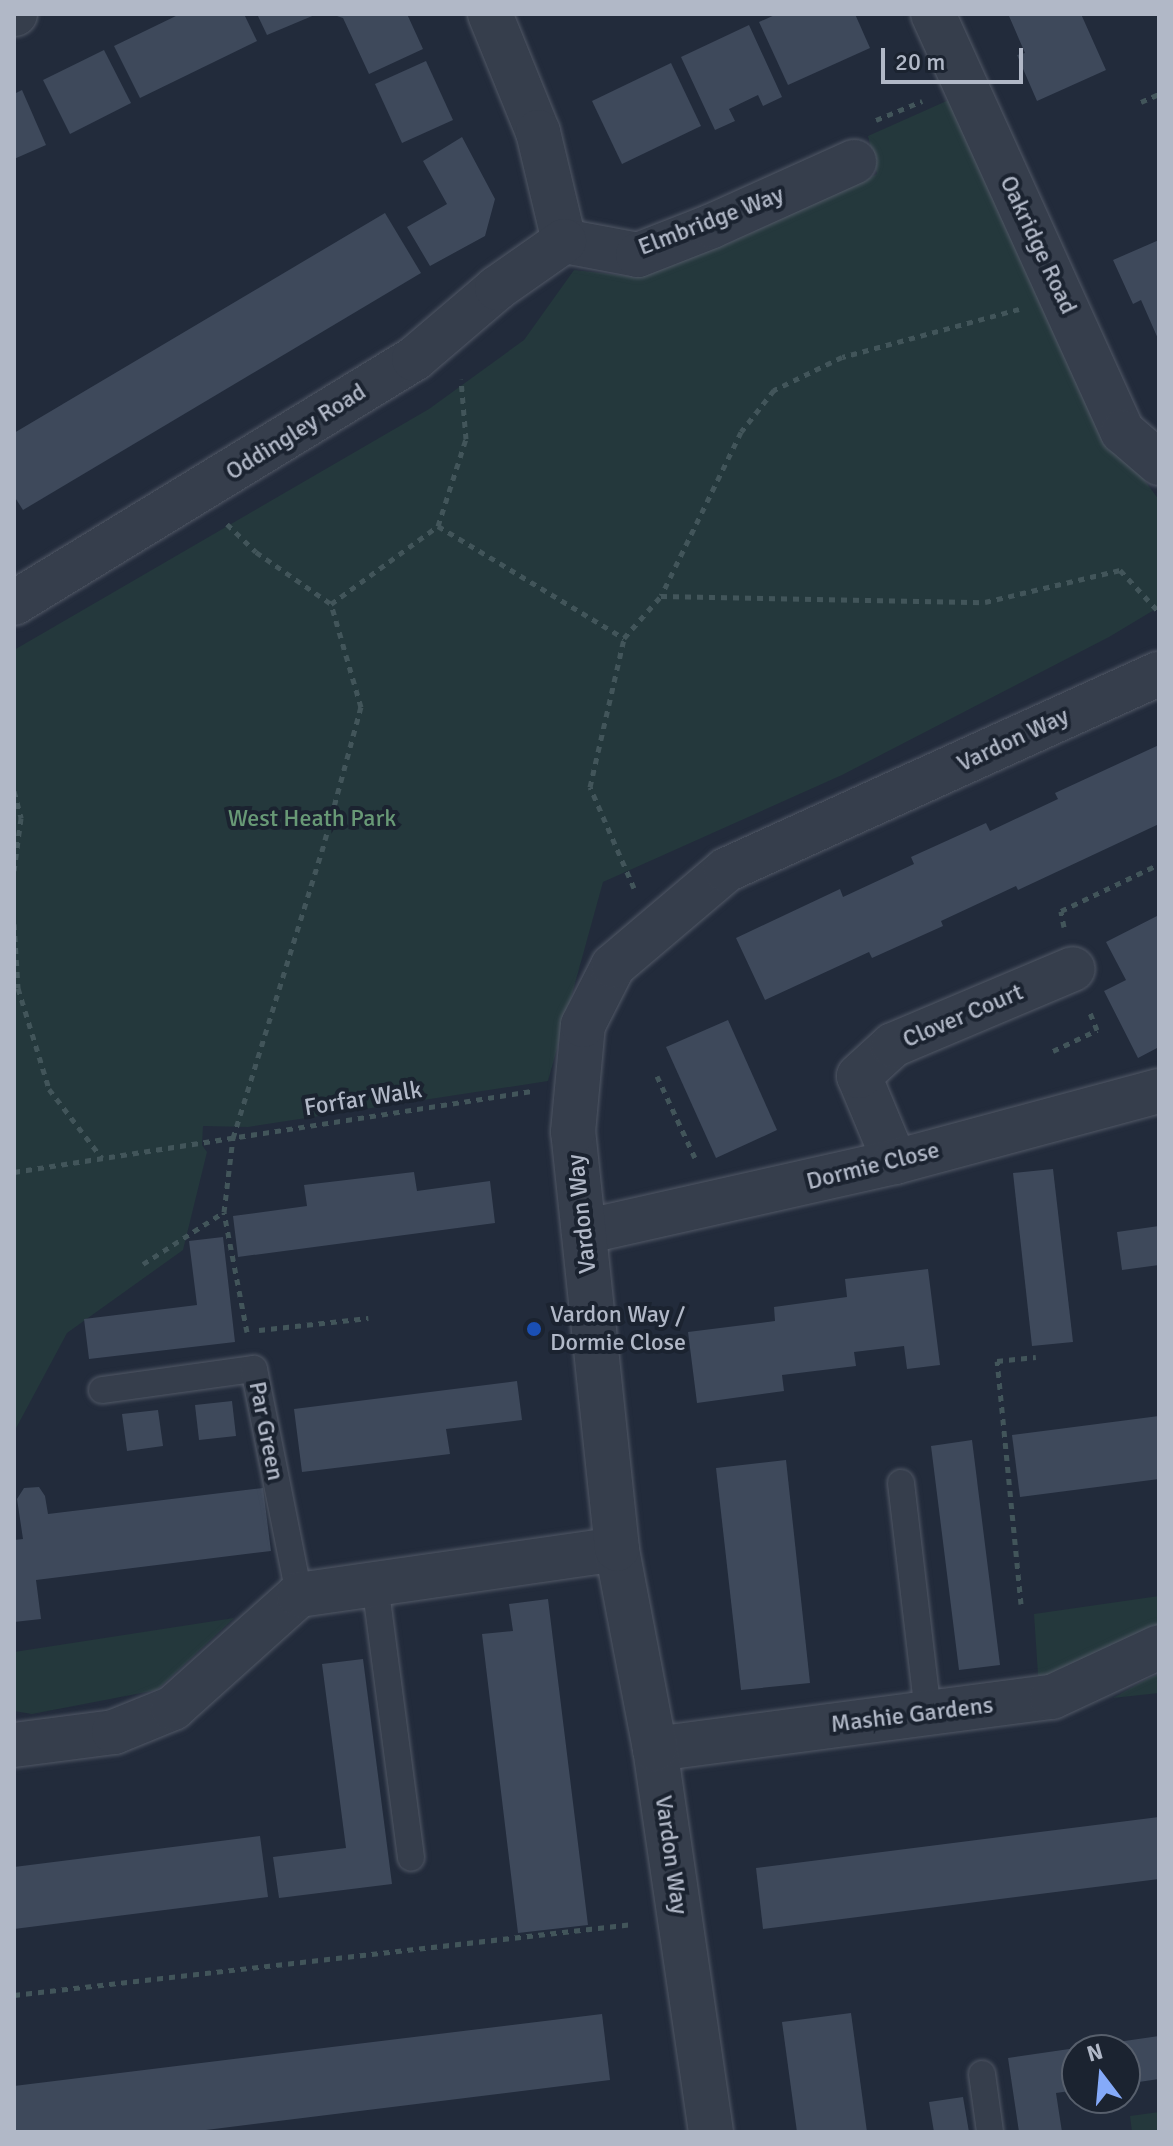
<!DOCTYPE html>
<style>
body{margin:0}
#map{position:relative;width:1173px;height:2146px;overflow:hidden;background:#222b3b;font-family:Signika,sans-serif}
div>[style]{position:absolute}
.green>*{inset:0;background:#24383c}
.building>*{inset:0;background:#3e495b}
.path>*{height:5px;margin-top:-2.5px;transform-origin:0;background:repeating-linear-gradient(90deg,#42555a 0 6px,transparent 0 12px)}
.roads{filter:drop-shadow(0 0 2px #515866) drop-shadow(0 0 2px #515866)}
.lane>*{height:26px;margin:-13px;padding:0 13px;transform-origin:13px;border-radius:13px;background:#363e4c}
.street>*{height:44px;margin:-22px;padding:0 22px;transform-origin:22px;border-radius:22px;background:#363e4c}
.dots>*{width:22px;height:22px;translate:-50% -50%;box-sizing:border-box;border:4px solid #1b2330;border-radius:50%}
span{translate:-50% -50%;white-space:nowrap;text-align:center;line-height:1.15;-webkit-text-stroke:8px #1b2330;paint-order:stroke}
.street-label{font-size:24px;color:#b1b8c7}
.park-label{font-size:24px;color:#689976}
.poi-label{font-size:24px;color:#b1b8c7}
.left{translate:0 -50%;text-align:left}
.frame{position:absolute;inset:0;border:16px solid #b1b8c7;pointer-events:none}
.north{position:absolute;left:1061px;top:2034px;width:80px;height:80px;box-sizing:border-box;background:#1b2330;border:2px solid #575f6c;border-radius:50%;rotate:344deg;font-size:22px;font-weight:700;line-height:32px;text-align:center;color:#b1b8c7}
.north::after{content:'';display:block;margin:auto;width:28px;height:36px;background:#85aaf9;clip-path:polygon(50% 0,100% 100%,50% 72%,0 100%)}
.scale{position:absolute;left:881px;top:48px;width:142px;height:36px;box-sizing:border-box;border:4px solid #b1b8c7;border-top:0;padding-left:10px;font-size:24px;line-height:28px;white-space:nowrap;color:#b1b8c7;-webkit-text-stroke:6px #1b2330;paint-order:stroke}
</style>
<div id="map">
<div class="green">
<div style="clip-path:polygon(951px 99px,1107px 429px,1159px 500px,1159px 607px,1109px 637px,842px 775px,603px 882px,548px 1081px,248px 1127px,203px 1126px,202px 1145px,207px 1152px,183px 1250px,67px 1333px,14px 1432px,14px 650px,429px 409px,524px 340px,574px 270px,637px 277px,729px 243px,877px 174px,868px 136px)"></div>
<div style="clip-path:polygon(1159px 1596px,1159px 1634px,1039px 1690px,1034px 1614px)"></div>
<div style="clip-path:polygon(234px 1618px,157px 1690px,32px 1714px,14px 1711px,14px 1652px)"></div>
<div style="clip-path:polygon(1159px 1674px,1159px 1693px,1113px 1698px,1147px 1679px)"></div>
<div style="clip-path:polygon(1159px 2112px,1159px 2132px,1132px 2132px,1130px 2116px)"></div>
</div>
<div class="building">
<div style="clip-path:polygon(180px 14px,244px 14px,257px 41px,140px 98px,114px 46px)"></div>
<div style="clip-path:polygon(257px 14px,317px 14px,267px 35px)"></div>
<div style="clip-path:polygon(331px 14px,407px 14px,423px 49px,369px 74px,343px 18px)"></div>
<div style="clip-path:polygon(777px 14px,855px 14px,870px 48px,788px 85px,759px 22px)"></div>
<div style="clip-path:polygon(1013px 14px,1081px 14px,1106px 70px,1037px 101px,1017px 55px,1025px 53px,1009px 16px)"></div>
<div style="clip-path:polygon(749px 25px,782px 97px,763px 106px,758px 95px,729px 109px,735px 121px,715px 130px,681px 57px)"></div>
<div style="clip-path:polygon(104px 50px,131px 103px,70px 134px,43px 80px)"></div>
<div style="clip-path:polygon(426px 61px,453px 120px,402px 143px,375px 84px)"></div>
<div style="clip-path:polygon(671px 63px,701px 126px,622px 164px,592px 101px)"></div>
<div style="clip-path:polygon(22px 90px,46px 145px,14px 159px,14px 94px)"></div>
<div style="clip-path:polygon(462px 137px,495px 199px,485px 236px,430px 266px,407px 227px,447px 204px,423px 161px)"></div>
<div style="clip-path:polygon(385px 213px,421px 273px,23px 510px,14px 496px,14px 433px)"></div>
<div style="clip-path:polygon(1159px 240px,1159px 341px,1141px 300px,1133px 304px,1113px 260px)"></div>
<div style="clip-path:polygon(1159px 745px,1159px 824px,1018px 890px,1016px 886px,941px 921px,943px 926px,872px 958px,869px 952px,765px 1000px,736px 938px,840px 889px,843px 897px,914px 864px,911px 857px,986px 823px,990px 831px,1058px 799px,1055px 793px)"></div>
<div style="clip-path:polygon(1159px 915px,1159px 1047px,1138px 1058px,1104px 991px,1126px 980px,1106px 942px)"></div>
<div style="clip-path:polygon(728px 1020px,777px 1130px,716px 1158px,666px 1047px)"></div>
<div style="clip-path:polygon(1053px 1169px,1073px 1342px,1032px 1346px,1013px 1173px)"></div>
<div style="clip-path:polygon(414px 1172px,417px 1191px,490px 1181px,495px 1223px,238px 1257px,233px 1216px,307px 1206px,304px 1185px)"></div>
<div style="clip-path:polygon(1159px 1226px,1159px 1265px,1122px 1270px,1117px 1232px)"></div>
<div style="clip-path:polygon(223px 1237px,235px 1342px,89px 1359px,84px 1319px,197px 1305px,189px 1241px)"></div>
<div style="clip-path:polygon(928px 1269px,940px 1365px,907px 1369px,904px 1346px,854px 1352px,856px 1366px,782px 1375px,784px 1391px,697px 1403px,688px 1332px,775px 1321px,774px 1307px,847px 1297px,845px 1279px)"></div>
<div style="clip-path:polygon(517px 1381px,522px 1420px,446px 1429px,450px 1454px,302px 1472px,294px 1409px)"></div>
<div style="clip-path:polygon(232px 1401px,236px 1436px,199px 1440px,195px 1405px)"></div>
<div style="clip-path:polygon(158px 1410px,163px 1446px,127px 1451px,122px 1414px)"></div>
<div style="clip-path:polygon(1159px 1416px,1159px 1479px,1020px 1497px,1012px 1435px)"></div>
<div style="clip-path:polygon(972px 1440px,1000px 1665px,959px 1670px,931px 1446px)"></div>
<div style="clip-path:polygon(786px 1460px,810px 1683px,741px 1690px,716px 1468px)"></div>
<div style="clip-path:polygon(39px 1487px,45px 1496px,48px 1514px,263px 1488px,271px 1551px,36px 1580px,41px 1619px,14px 1622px,14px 1540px,23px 1539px,17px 1499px,24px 1488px)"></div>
<div style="clip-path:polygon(548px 1599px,588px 1925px,518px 1933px,482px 1634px,513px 1631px,509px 1604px)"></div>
<div style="clip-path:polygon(363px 1659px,392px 1884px,279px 1898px,273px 1857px,346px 1848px,322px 1664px)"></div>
<div style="clip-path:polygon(1159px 1817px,1159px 1879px,763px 1929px,756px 1868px)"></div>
<div style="clip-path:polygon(260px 1836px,268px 1897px,14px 1929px,14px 1867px)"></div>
<div style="clip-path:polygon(851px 2013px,867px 2132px,797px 2132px,782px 2022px)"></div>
<div style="clip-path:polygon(602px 2014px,610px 2080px,190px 2132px,14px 2132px,14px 2086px)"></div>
<div style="clip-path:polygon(1159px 2036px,1159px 2079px,1125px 2084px,1125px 2050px,1077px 2050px,1077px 2090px,1056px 2093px,1062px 2132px,1019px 2132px,1008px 2058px)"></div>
<div style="clip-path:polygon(963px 2097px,969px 2132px,934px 2132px,929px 2102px)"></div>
</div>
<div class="path">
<div style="left:1141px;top:102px;width:20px;rotate:-24deg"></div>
<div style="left:876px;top:120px;width:50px;rotate:-22.4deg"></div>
<div style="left:1019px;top:309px;width:183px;rotate:164.8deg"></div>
<div style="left:842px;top:357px;width:76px;rotate:154.1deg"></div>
<div style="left:774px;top:390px;width:53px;rotate:128.2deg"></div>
<div style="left:741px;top:432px;width:182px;rotate:116deg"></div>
<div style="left:661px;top:596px;width:324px;rotate:1.1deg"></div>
<div style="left:985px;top:602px;width:139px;rotate:-13.3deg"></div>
<div style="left:1120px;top:570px;width:57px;rotate:47.1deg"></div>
<div style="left:227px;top:524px;width:40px;rotate:44deg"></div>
<div style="left:256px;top:552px;width:91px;rotate:34.7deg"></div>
<div style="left:438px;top:526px;width:91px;rotate:-72.2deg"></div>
<div style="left:466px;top:439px;width:60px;rotate:-94.8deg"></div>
<div style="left:14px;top:791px;width:28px;rotate:75deg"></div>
<div style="left:21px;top:818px;width:53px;rotate:97.5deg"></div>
<div style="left:634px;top:888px;width:110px;rotate:-113.5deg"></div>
<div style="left:590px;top:787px;width:153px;rotate:-77.1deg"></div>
<div style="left:624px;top:638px;width:56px;rotate:-48.6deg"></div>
<div style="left:14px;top:924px;width:64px;rotate:86.4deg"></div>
<div style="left:18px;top:988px;width:106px;rotate:72.9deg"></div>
<div style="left:49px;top:1089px;width:87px;rotate:52.5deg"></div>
<div style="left:1064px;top:927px;width:16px;rotate:-101deg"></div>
<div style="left:1061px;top:911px;width:109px;rotate:-25.6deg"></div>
<div style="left:1053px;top:1051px;width:49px;rotate:-25.5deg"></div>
<div style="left:1097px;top:1030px;width:18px;rotate:-112deg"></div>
<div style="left:657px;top:1076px;width:90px;rotate:65.1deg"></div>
<div style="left:14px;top:1172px;width:524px;rotate:-8.89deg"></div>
<div style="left:143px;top:1264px;width:96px;rotate:-32.7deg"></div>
<div style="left:259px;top:1330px;width:110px;rotate:-6.3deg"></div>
<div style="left:247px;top:1332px;width:122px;rotate:-100.9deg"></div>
<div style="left:224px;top:1212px;width:75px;rotate:-83.1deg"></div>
<div style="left:233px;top:1138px;width:312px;rotate:-72.8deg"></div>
<div style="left:325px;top:840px;width:138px;rotate:-74.9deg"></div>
<div style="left:361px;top:707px;width:107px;rotate:-106.2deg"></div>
<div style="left:331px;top:604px;width:132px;rotate:-36.1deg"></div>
<div style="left:438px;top:526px;width:217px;rotate:31.1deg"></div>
<div style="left:1021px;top:1604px;width:244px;rotate:-95.6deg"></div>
<div style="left:997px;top:1361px;width:39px;rotate:-6deg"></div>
<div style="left:14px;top:1995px;width:623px;rotate:-6.54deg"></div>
</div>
<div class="roads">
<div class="lane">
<div style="left:102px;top:1390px;width:153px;rotate:-7.9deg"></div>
<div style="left:254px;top:1369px;width:230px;rotate:78.7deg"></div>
<div style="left:901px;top:1483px;width:232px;rotate:83.3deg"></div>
<div style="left:375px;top:1584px;width:276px;rotate:82.5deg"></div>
<div style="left:982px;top:2074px;width:59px;rotate:82.1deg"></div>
</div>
<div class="street">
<div style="left:14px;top:14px;width:1px"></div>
<div style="left:490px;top:14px;width:127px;rotate:67.9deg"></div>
<div style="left:538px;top:132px;width:112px;rotate:76.6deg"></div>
<div style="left:933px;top:14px;width:459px;rotate:65.6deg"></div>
<div style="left:1123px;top:432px;width:48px;rotate:40.7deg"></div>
<div style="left:564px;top:241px;width:75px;rotate:10.7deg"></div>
<div style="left:638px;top:255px;width:79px;rotate:-21.4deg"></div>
<div style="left:712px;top:226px;width:156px;rotate:-24.3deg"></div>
<div style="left:14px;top:603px;width:469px;rotate:-31.4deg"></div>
<div style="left:414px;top:359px;width:109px;rotate:-40.5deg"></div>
<div style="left:497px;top:288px;width:82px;rotate:-35deg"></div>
<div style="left:895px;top:1162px;width:93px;rotate:-112.7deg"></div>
<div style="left:859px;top:1076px;width:46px;rotate:-42.4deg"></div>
<div style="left:893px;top:1045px;width:195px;rotate:-22.9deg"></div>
<div style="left:584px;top:1232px;width:319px;rotate:-12.7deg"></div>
<div style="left:895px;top:1162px;width:273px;rotate:-15.1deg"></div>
<div style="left:14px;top:1745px;width:101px;rotate:-7.4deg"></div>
<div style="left:114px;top:1732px;width:64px;rotate:-22.1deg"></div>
<div style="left:173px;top:1708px;width:169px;rotate:-41.9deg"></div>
<div style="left:299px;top:1595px;width:321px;rotate:-8.2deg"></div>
<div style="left:655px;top:1749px;width:400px;rotate:-7.5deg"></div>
<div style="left:1052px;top:1697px;width:118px;rotate:-25deg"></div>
<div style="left:711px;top:2132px;width:387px;rotate:-98.3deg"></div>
<div style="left:655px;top:1749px;width:204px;rotate:-100.8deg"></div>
<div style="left:617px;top:1549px;width:419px;rotate:-96deg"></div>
<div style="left:573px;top:1132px;width:107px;rotate:-84.7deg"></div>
<div style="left:583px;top:1025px;width:66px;rotate:-63deg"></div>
<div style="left:613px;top:966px;width:148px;rotate:-40.3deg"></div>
<div style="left:726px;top:870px;width:475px;rotate:-24.4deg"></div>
</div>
</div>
<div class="dots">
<div style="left:534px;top:1329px;background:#1a4fb4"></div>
</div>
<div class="street-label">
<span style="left:711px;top:221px;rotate:-21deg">Elmbridge Way</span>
<span style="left:1038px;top:245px;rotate:65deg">Oakridge Road</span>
<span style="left:296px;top:432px;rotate:-32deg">Oddingley Road</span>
<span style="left:1013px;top:740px;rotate:-25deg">Vardon Way</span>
<span style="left:963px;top:1016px;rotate:-23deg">Clover Court</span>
<span style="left:363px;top:1099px;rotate:-9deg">Forfar Walk</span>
<span style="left:873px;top:1166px;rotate:-14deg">Dormie Close</span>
<span style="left:582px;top:1214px;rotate:-96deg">Vardon Way</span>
<span style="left:266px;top:1431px;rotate:79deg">Par Green</span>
<span style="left:912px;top:1715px;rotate:-7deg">Mashie Gardens</span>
<span style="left:671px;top:1855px;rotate:82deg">Vardon Way</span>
</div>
<div class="park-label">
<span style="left:312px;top:819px">West Heath Park</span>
</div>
<div class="poi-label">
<span class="left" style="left:550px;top:1329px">Vardon Way /<br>Dormie Close</span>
</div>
<div class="frame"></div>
<div class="north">N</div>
<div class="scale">20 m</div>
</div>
